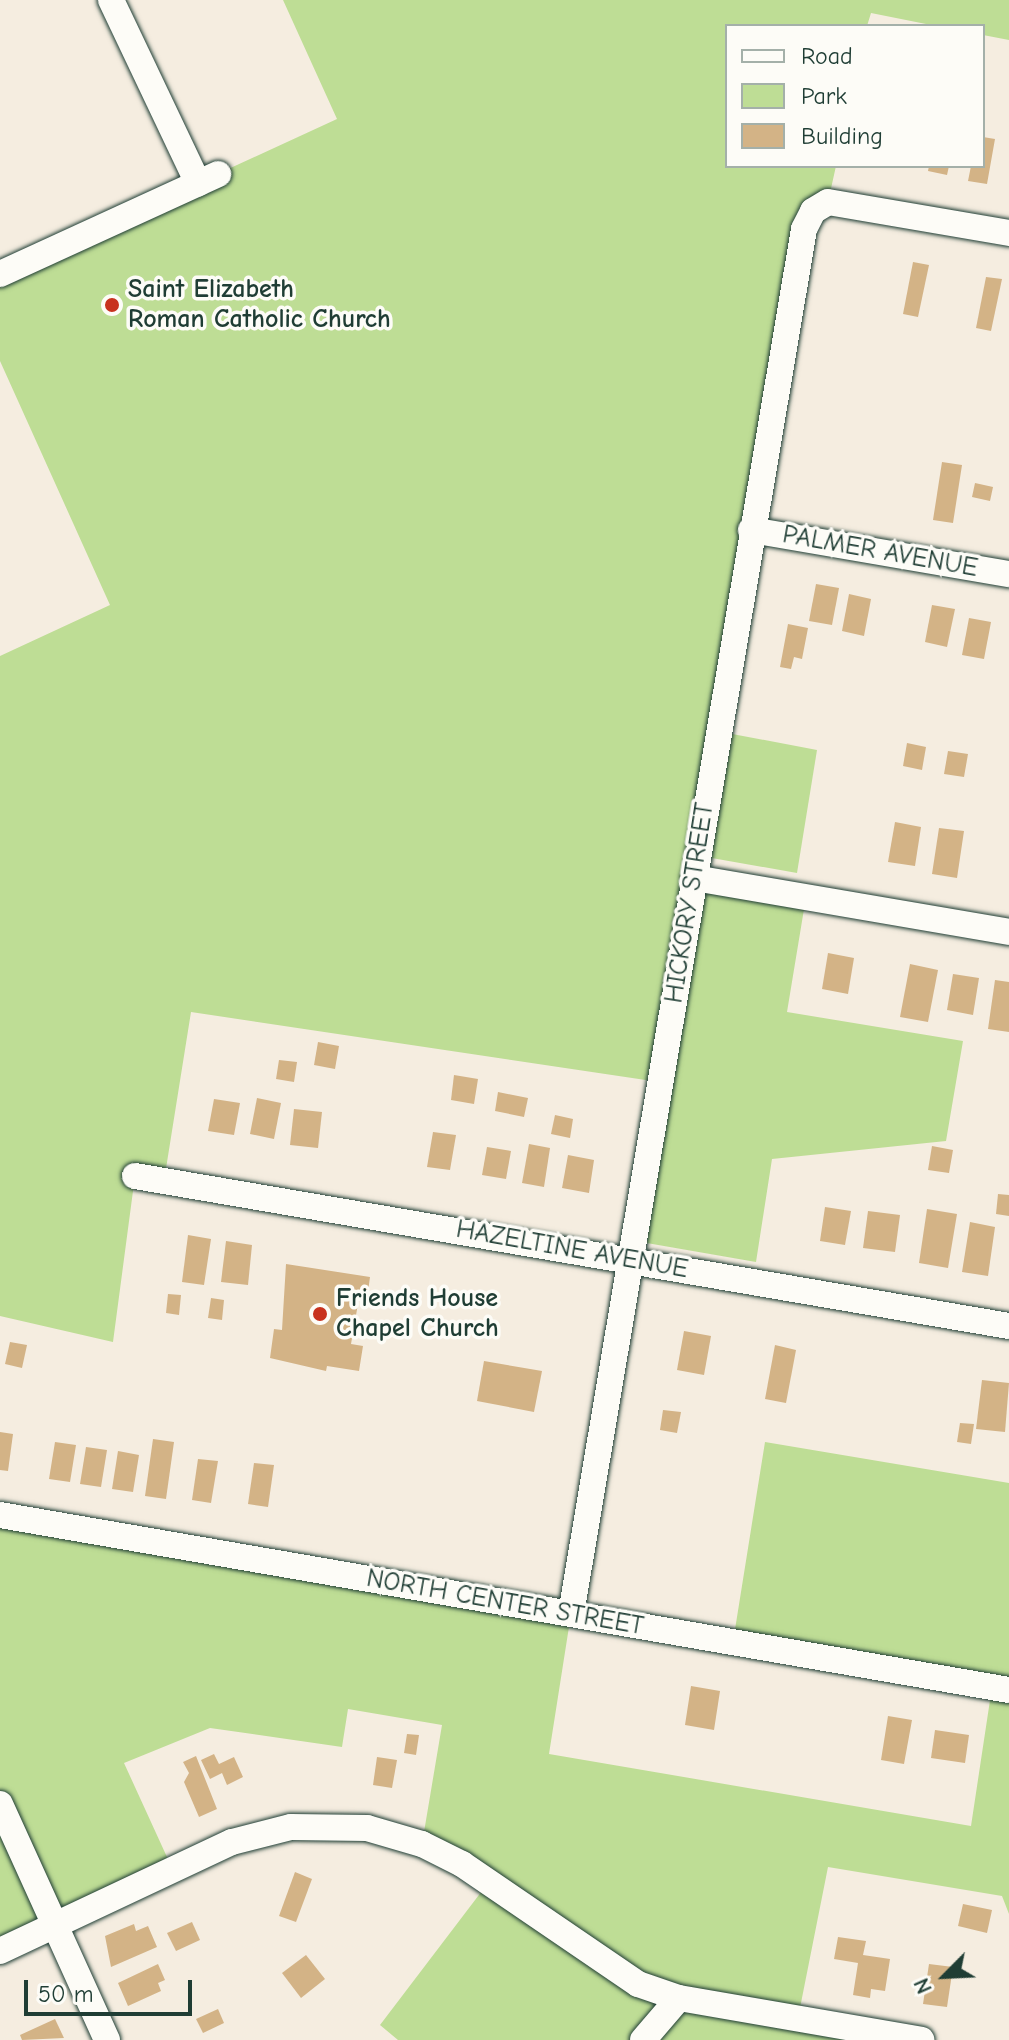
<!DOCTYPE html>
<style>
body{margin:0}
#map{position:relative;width:1009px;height:2040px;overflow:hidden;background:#f5ede0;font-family:"Comic Neue",sans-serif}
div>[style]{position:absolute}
.green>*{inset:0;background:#bedd95}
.building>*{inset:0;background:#d3b386}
.roads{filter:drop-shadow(0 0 2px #1f3d34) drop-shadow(0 0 2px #1f3d34)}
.street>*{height:26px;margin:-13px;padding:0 13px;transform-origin:13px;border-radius:13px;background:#fdfcf7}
.dots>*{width:22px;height:22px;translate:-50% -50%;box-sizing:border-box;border:4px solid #fdfcf7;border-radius:50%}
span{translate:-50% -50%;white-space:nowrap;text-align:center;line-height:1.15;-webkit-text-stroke:7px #fdfcf7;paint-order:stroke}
.poi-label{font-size:26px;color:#1f3d34;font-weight:700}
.left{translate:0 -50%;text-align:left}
.street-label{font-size:26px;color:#1f3d34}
.legend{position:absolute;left:725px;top:24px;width:260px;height:144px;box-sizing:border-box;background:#fdfcf7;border:2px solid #a4b0a9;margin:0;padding:10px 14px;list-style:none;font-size:24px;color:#1f3d34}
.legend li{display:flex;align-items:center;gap:16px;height:40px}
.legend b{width:40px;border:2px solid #a4b0a9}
.north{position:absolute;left:905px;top:1936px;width:80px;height:80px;-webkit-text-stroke:6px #fdfcf7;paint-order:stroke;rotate:246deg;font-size:22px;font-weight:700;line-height:32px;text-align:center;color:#1f3d34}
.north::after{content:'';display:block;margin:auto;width:28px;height:36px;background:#1f3d34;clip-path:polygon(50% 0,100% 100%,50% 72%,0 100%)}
.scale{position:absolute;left:24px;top:1980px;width:168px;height:36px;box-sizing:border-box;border:4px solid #1f3d34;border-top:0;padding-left:10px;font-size:24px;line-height:28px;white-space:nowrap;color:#1f3d34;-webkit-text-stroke:6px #fdfcf7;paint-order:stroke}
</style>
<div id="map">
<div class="green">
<div style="clip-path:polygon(283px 0,1009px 0,1009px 40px,983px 35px,983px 26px,936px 26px,871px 13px,867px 26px,727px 26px,727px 166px,836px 166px,828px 202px,812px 212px,694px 877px,806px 897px,787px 1012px,963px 1041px,946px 1141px,772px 1159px,756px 1262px,641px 1242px,659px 1082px,191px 1012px,164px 1181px,135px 1176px,113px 1342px,0 1316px,0 656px,110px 605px,0 361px,0 274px,337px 119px)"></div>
<div style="clip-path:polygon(727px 733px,817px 750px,797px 873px,706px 857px)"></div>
<div style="clip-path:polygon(765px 1442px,1009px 1483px,1009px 1914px,1002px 1896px,828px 1867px,798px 2018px,921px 2040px,398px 2040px,380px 2025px,488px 1883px,422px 1844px,442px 1725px,348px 1709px,342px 1747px,210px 1728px,124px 1763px,172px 1868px,0 1951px,0 1515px,571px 1614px,549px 1754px,971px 1826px,992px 1687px,733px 1642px)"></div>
</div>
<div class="building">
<div style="clip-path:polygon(983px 137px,995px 139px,987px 184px,968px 181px,971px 166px,983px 166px)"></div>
<div style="clip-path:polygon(929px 166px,949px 166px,947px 175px,928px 171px)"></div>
<div style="clip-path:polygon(913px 262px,929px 265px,918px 317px,903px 314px)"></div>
<div style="clip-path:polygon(986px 277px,1002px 279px,991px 331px,976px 328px)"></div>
<div style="clip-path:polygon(942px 462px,962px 465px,953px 523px,933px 520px)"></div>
<div style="clip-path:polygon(975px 483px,993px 487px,990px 501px,972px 497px)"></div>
<div style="clip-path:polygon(816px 584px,839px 588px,832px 625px,809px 621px)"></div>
<div style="clip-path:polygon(849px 594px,871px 599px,864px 636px,842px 631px)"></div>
<div style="clip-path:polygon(932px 605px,955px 609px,947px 647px,925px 642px)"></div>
<div style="clip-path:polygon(969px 618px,991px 622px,984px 659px,962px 655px)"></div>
<div style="clip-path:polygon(788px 624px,808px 628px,802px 659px,794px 657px,791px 669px,780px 667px)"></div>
<div style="clip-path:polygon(907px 743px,926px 747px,922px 770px,903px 766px)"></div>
<div style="clip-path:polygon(948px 751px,968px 754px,964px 777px,944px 774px)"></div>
<div style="clip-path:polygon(895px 822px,921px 827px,915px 866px,888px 862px)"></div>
<div style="clip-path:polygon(939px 828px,964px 831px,957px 878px,932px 874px)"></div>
<div style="clip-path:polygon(828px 953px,854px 958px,848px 994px,822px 989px)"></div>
<div style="clip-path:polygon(910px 964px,938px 970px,928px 1022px,900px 1017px)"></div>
<div style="clip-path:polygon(953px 974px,979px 978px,973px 1015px,947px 1010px)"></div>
<div style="clip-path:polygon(995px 980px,1009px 982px,1009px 1032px,988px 1029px)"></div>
<div style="clip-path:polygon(318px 1042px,339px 1046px,335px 1069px,314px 1065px)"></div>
<div style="clip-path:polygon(279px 1060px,297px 1062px,294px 1082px,276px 1079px)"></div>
<div style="clip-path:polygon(454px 1075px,478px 1079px,474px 1104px,451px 1100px)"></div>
<div style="clip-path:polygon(498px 1092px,528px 1098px,524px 1117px,495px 1111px)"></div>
<div style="clip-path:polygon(257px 1098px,281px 1103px,274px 1139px,250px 1134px)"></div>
<div style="clip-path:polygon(214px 1099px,240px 1103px,234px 1135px,208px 1131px)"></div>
<div style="clip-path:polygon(294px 1109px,322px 1112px,318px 1148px,290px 1145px)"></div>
<div style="clip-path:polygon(555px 1115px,573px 1119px,570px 1138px,551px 1134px)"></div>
<div style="clip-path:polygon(433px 1132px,456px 1135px,450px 1170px,427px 1167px)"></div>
<div style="clip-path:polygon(529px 1144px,550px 1148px,544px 1187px,522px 1183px)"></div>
<div style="clip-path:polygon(932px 1146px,953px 1150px,949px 1173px,928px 1170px)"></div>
<div style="clip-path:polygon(487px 1147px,511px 1151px,506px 1179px,482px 1175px)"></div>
<div style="clip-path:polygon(568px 1155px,594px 1160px,589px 1193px,562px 1188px)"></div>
<div style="clip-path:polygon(998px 1194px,1009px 1195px,1009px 1216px,996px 1214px)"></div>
<div style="clip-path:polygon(825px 1207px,851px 1211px,845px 1245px,820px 1241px)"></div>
<div style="clip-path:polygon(927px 1209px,957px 1214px,948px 1268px,919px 1263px)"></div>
<div style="clip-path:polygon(868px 1211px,900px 1215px,895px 1252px,863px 1248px)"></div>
<div style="clip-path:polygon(970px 1222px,995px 1227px,988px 1276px,962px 1272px)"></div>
<div style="clip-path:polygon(188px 1235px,211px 1239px,204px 1285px,182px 1282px)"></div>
<div style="clip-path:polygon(226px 1241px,252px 1245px,248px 1285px,221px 1282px)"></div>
<div style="clip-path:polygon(286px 1264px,370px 1277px,367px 1299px,359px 1298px,351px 1344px,363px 1346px,359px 1371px,327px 1366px,326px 1371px,270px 1358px,274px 1329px,282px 1330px)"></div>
<div style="clip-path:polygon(168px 1294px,181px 1295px,179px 1315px,166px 1313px)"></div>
<div style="clip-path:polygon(211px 1298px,224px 1300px,222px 1320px,208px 1318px)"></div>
<div style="clip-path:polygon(684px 1331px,711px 1336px,704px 1375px,677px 1370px)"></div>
<div style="clip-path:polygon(10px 1342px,27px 1345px,22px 1368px,5px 1364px)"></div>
<div style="clip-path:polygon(775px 1345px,796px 1350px,786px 1403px,765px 1399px)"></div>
<div style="clip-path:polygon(484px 1361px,542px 1371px,534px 1412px,477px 1401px)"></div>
<div style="clip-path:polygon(982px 1380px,1009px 1383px,1005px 1432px,976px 1429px)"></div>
<div style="clip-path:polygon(663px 1410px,681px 1412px,677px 1433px,660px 1430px)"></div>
<div style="clip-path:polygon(960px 1423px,974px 1424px,971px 1444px,957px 1442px)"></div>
<div style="clip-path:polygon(0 1432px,13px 1434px,8px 1471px,0 1470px)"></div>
<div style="clip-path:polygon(153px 1439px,174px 1442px,166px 1499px,145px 1496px)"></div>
<div style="clip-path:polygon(55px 1442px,76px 1445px,70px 1482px,49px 1479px)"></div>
<div style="clip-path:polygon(86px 1447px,107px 1450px,101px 1487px,80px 1484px)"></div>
<div style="clip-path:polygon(118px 1451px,139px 1455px,133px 1492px,112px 1489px)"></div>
<div style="clip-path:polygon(198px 1459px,218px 1461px,211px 1503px,192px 1500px)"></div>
<div style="clip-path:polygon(254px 1463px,274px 1465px,268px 1507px,248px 1504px)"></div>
<div style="clip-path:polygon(691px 1686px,720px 1691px,714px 1730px,685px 1725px)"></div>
<div style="clip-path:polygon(888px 1716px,912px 1720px,904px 1764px,881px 1760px)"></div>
<div style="clip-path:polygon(935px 1730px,969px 1735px,965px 1763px,931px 1758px)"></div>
<div style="clip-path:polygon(407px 1734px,419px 1735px,416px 1755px,404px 1753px)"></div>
<div style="clip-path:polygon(214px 1754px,219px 1764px,234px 1757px,243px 1777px,227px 1785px,222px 1773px,210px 1779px,201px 1760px)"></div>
<div style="clip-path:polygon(196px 1756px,217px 1809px,199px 1817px,184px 1782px,189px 1773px,183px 1762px)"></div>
<div style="clip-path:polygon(377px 1757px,397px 1760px,392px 1788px,373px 1785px)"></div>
<div style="clip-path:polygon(295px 1872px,312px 1879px,296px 1922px,279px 1916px)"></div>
<div style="clip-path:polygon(963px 1904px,992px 1910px,987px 1933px,958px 1926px)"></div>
<div style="clip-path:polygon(192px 1922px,200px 1940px,176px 1951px,167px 1933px)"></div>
<div style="clip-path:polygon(134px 1924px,136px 1931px,148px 1926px,157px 1947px,111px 1967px,105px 1936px)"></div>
<div style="clip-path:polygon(838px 1937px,866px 1941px,863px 1955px,890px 1959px,885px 1991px,871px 1989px,870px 1998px,853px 1995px,858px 1963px,834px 1959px)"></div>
<div style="clip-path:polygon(306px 1955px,325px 1979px,301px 1998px,282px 1973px)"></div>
<div style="clip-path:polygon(158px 1964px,165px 1980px,158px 1983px,161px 1991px,128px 2006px,118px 1983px)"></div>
<div style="clip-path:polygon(929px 1964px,953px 1967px,947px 2007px,923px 2004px)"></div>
<div style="clip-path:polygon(218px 2009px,224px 2023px,203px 2033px,196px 2019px)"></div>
<div style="clip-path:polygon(55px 2019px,64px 2038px,22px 2040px,20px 2035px)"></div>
</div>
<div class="roads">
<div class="street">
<div style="left:111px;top:0;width:203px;rotate:64.6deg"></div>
<div style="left:0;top:274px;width:240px;rotate:-24.6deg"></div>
<div style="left:751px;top:530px;width:262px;rotate:9.7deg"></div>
<div style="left:694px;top:878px;width:320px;rotate:9.7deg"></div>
<div style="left:135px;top:1176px;width:887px;rotate:9.74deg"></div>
<div style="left:0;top:1515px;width:1024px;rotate:9.84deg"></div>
<div style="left:571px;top:1614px;width:1404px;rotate:-80.45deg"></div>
<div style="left:804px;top:229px;width:20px;rotate:-63deg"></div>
<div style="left:813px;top:211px;width:17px;rotate:-31deg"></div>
<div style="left:828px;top:202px;width:184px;rotate:9.7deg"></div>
<div style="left:0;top:1804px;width:259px;rotate:65.6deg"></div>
<div style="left:0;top:1951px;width:256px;rotate:-25.2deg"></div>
<div style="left:232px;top:1842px;width:61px;rotate:-14.3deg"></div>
<div style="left:291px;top:1827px;width:76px;rotate:0.8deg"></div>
<div style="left:367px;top:1828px;width:57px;rotate:16.2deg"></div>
<div style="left:422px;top:1844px;width:45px;rotate:26.6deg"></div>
<div style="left:462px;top:1864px;width:213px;rotate:34.3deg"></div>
<div style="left:638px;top:1984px;width:43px;rotate:18.9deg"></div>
<div style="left:679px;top:1998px;width:246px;rotate:9.8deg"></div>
<div style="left:643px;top:2040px;width:55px;rotate:-49.4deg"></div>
</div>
</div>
<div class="dots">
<div style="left:112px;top:305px;background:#c8321e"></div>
<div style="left:320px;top:1314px;background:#c8321e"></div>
</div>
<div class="poi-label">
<span class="left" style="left:128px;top:305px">Saint Elizabeth<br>Roman Catholic Church</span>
<span class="left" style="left:336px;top:1314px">Friends House<br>Chapel Church</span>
</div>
<div class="street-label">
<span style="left:880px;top:552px;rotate:10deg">PALMER AVENUE</span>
<span style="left:690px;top:903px;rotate:-81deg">HICKORY STREET</span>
<span style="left:572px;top:1250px;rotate:10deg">HAZELTINE AVENUE</span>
<span style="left:505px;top:1603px;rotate:10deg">NORTH CENTER STREET</span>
</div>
<ul class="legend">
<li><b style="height:10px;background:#fdfcf7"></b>Road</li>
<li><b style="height:22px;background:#bedd95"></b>Park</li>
<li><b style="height:22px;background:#d3b386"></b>Building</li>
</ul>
<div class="north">N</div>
<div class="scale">50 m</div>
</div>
